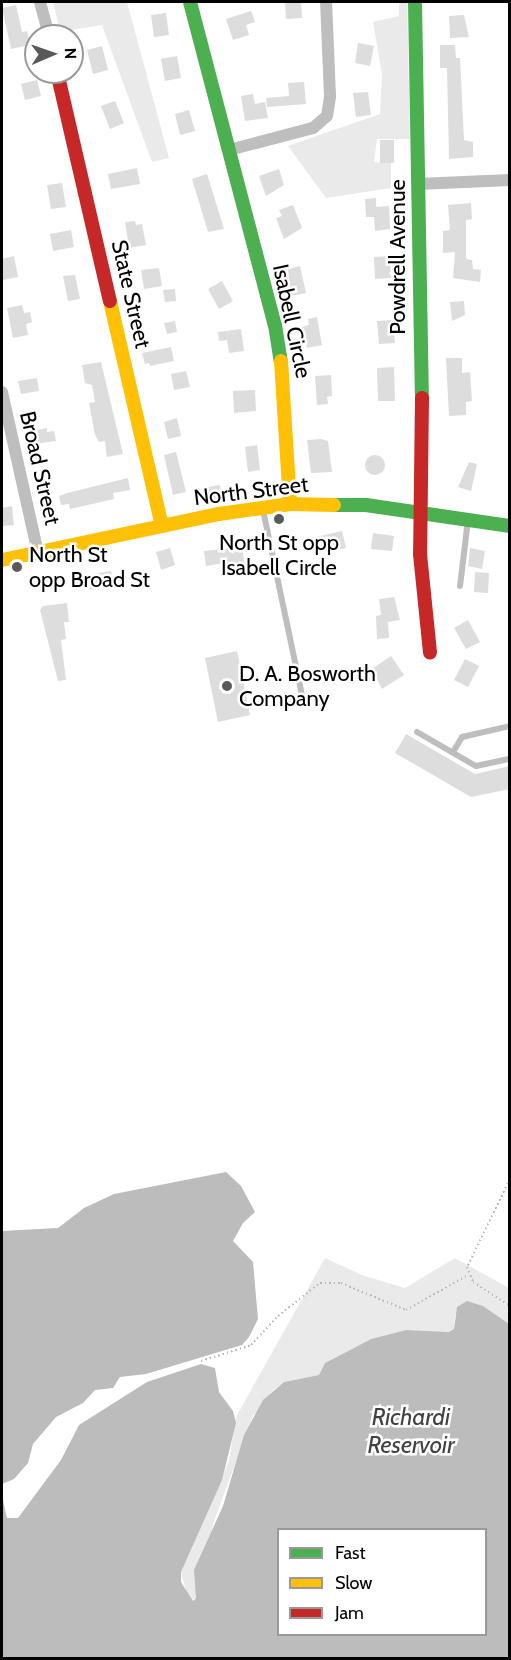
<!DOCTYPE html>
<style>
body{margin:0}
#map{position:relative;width:511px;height:1660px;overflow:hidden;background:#fff;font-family:Cabin,sans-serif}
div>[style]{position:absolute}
.green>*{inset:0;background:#eaeaea}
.water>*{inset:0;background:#bcbcbc}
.building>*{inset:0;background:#ddd}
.round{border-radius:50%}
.path>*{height:2px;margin-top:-1px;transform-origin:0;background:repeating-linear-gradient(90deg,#b8b8b8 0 1.5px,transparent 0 4.5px)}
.lane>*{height:6px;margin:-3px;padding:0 3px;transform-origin:3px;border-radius:3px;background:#bebebe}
.street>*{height:12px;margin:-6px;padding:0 6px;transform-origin:6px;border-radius:6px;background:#bebebe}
.fast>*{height:14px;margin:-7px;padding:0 7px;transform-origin:7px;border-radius:7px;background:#4caf50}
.slow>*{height:14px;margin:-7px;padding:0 7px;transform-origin:7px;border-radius:7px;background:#ffc107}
.jam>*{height:14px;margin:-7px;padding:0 7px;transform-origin:7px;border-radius:7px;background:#c62828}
.dots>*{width:16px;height:16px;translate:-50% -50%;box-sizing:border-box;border:3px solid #fff;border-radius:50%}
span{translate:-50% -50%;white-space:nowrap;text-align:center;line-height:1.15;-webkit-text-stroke:5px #fff;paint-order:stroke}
.street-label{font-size:22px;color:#000}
.poi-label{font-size:22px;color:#000}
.left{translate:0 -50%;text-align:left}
.water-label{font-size:24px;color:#414141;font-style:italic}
.frame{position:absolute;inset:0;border:3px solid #000;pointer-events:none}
.legend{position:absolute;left:277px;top:1528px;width:210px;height:108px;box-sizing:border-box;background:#fff;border:2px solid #999;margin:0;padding:8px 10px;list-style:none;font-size:18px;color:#000}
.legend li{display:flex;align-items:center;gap:12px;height:30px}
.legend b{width:30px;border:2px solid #999}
.north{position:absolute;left:24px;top:24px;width:60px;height:60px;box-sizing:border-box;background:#fff;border:2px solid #999;border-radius:50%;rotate:88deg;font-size:16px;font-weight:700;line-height:24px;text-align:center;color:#000}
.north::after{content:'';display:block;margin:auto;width:21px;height:27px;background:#595959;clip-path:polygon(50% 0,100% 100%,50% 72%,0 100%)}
</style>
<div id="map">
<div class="green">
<div style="clip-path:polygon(53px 2px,127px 2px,169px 158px,152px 162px,102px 25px,60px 32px)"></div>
<div style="clip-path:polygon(399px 2px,407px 2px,410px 139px,377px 139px,374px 162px,391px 163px,391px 188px,326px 198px,288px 146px,380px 114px,382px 75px,373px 22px,399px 16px)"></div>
<div style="clip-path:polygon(325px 1258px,362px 1275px,405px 1288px,455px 1258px,509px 1288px,509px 1324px,502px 1320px,455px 1315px,454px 1329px,449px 1332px,406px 1330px,371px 1339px,332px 1359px,319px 1375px,284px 1382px,272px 1391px,253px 1416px,214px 1521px,196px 1598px,189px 1601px,181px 1572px,229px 1461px,236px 1417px)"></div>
</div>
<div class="water">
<div style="clip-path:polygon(226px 1172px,241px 1186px,255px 1212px,243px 1223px,233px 1241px,253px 1262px,258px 1319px,249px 1337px,242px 1345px,146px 1374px,120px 1377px,113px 1388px,95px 1390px,83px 1403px,56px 1417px,33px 1444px,28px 1463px,14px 1479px,2px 1484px,2px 1231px,58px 1228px,84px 1208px,114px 1194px)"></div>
<div style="clip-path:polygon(evenodd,467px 1301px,483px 1306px,509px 1324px,509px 1658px,2px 1658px,2px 1496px,7px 1518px,18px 1518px,61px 1460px,79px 1425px,147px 1382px,201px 1364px,215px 1368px,219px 1392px,233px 1411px,236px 1423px,222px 1480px,181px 1572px,181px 1582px,193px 1601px,196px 1598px,194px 1570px,223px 1506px,244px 1435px,263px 1400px,284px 1382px,319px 1375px,325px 1363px,371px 1339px,406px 1330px,449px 1332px,454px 1329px,457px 1307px,467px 1301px,278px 1530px,486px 1530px,486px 1634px,278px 1634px,278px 1530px)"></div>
</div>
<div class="building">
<div style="clip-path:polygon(285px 2px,301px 2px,302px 18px,286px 19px)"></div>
<div style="clip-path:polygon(16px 5px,22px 32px,27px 31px,30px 45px,11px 49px,2px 8px)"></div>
<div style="clip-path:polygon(251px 11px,255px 22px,246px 25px,249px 35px,233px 40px,226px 19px)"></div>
<div style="clip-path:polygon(166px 13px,169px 35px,154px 37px,151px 15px)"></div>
<div style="clip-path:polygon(464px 15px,469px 37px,450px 38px,449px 16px)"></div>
<div style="clip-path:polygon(358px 43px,374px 46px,370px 66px,355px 63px)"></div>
<div style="clip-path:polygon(440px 45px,455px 45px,456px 58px,460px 58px,464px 140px,473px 142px,473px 157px,449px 159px,447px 68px,440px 68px)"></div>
<div style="clip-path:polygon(102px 46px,108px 70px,93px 74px,87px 50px)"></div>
<div style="clip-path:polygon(177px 56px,181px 78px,165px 81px,161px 59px)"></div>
<div style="clip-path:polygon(37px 80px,41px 96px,25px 100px,21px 84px)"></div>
<div style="clip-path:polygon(304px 82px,306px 104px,267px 107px,266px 98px,289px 96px,288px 83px)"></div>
<div style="clip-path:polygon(368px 92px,371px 115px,356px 117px,353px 93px)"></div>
<div style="clip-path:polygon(253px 94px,255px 104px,265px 102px,268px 118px,245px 121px,241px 96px)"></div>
<div style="clip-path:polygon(115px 101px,124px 123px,110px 129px,101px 106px)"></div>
<div style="clip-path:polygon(189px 110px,195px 131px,180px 135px,175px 114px)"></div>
<div style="clip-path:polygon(380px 140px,394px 140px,394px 163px,380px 163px)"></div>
<div style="clip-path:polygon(137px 168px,140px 184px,111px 189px,108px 174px)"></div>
<div style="clip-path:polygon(279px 169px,284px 185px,266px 196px,259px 176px)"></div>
<div style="clip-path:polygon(207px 174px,224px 229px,208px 232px,192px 179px)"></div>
<div style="clip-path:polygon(62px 183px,66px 207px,51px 209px,47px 185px)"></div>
<div style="clip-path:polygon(376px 198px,376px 207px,389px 206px,390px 229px,375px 231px,374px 217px,366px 217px,365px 199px)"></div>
<div style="clip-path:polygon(471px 203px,472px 219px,466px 220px,466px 259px,472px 260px,473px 269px,481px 270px,480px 282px,453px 278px,455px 252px,443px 253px,443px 231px,450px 230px,448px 205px)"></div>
<div style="clip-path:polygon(293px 205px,302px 228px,284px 239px,276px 218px,282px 216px,279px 210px)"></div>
<div style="clip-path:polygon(135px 221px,136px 225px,142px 224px,146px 245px,129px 248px,125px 222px)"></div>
<div style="clip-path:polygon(71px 230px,74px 247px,53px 251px,50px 234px)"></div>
<div style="clip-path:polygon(14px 256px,18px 277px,3px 280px,2px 259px)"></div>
<div style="clip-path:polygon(390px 256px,391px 278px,375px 279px,374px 257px)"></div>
<div style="clip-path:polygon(300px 266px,306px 293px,290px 296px,288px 269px)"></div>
<div style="clip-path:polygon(159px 268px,162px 286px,144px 289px,141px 270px)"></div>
<div style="clip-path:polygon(75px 275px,80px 299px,68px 301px,63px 276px)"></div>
<div style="clip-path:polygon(222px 281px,233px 301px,219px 309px,208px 289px)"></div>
<div style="clip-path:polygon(175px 289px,176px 301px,165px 302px,163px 290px)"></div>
<div style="clip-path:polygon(464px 301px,465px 315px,452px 321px,450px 302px)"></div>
<div style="clip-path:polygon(22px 305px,24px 313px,30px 312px,32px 322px,26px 324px,28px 335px,13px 338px,7px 308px)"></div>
<div style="clip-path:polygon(317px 317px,322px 345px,307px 348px,302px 327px,309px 325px,308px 319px)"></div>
<div style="clip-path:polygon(393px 320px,395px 343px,379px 344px,377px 321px)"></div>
<div style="clip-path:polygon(175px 321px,177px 332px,167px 334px,164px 323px)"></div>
<div style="clip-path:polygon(241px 329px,244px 351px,229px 353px,227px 340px,219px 341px,218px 332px)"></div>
<div style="clip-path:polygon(171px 347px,174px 361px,150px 366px,149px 363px,145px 364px,142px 353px)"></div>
<div style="clip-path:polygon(446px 358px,462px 358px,462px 373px,470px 372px,472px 401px,466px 402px,466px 415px,449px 416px)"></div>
<div style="clip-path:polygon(101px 362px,123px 454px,107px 457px,105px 441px,99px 442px,95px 435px,89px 403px,95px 402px,92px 385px,85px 383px,82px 365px)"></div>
<div style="clip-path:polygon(394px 367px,395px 401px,378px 401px,377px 368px)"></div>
<div style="clip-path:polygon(186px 371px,190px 387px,174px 390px,171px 374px)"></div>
<div style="clip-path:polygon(331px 375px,332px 396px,327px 397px,328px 404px,317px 405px,315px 376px)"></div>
<div style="clip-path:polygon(37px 378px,39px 391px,21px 394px,18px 381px)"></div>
<div style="clip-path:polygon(255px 390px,256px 411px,234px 413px,233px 391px)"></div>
<div style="clip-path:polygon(177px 418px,181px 436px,168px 439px,164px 422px)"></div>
<div style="clip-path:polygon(47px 428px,47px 432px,54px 431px,56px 441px,34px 444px,32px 431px)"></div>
<div style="clip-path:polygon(321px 439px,328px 441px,332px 472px,311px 473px,307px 440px)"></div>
<div style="clip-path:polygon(257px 445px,260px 470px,248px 472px,245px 447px)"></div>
<div style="clip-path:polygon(176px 452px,186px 492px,173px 495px,164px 455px)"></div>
<div class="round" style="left:365px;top:455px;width:20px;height:20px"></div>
<div style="clip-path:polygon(469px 462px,477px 464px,471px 491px,458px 487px)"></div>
<div style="clip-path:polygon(128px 478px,130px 490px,113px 493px,114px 499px,70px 509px,69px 504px,61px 505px,59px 496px,67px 493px)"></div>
<div style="clip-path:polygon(220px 485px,222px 498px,210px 500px,208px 487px)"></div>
<div style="clip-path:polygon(12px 506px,14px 525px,2px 526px,2px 508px)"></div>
<div style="clip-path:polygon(342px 531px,346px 548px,320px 553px,316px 537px)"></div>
<div style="clip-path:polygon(373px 533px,394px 536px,392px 551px,371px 549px)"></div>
<div style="clip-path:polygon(242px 547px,246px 573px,233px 576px,231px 567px,226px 568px,225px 563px,206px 566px,204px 551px)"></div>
<div style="clip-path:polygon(170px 548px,175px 565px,161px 570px,156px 552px)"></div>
<div style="clip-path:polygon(470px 548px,485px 551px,482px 569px,468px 566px)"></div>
<div style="clip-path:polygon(111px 571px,114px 586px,90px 590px,87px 575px)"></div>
<div style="clip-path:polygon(475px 572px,489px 573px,488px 593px,474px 592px)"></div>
<div style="clip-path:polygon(394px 597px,400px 620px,388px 622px,389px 638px,377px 639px,376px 616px,381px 615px,379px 599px)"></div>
<div style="clip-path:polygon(67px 603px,69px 622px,64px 622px,66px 639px,61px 640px,66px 680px,58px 681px,40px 610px,43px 606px)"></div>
<div style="clip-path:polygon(468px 620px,480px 642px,466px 649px,454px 628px)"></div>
<div style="clip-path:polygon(237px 651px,250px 715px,218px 722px,205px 658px)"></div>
<div style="clip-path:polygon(391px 656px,404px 675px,382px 689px,372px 669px)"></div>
<div style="clip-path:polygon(465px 659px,479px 666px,468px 687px,454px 680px)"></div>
<div style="clip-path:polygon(406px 734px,475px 774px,510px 766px,510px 789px,471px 797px,395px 753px)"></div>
</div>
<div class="path">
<div style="left:510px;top:1179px;width:98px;rotate:116deg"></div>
<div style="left:467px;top:1267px;width:16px;rotate:68deg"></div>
<div style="left:473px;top:1282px;width:44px;rotate:33deg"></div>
<div style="left:201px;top:1361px;width:52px;rotate:-17.7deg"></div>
<div style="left:251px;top:1345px;width:40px;rotate:-47deg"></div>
<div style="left:278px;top:1316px;width:53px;rotate:-38.2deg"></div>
<div style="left:320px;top:1283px;width:21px"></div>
<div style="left:341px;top:1283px;width:70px;rotate:22.6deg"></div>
<div style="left:406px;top:1310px;width:71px;rotate:-29.4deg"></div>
</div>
<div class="lane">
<div style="left:263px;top:510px;width:194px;rotate:78.1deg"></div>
<div style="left:460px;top:586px;width:66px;rotate:-83.1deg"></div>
<div style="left:417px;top:732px;width:68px;rotate:30deg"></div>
<div style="left:476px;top:766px;width:35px;rotate:-12deg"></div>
<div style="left:453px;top:752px;width:17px;rotate:-59deg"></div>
<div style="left:462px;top:737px;width:49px;rotate:-12.9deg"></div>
</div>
<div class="street">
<div style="left:40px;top:2px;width:35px;rotate:75deg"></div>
<div style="left:229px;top:150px;width:87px;rotate:-14.7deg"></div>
<div style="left:313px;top:128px;width:18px;rotate:-41deg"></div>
<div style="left:327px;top:116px;width:20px;rotate:-81deg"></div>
<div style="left:330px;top:96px;width:94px;rotate:-92.4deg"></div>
<div style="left:418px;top:184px;width:92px;rotate:-2.5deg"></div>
<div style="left:2px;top:392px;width:165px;rotate:77.4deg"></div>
</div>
<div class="fast">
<div style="left:190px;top:2px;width:334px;rotate:75.3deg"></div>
<div style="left:275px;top:325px;width:36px;rotate:81deg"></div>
<div style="left:415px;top:2px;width:396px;rotate:89deg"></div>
<div style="left:334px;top:505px;width:32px"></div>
<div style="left:366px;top:505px;width:146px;rotate:8.3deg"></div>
</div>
<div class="slow">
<div style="left:110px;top:301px;width:231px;rotate:77deg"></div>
<div style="left:281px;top:361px;width:143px;rotate:86.4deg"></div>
<div style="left:2px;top:560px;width:222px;rotate:-12deg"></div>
<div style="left:219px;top:514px;width:72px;rotate:-8deg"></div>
<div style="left:290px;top:504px;width:44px;rotate:1.3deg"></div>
</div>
<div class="jam">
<div style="left:57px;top:72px;width:235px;rotate:77deg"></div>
<div style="left:422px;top:398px;width:156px;rotate:90.7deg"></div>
<div style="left:420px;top:554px;width:99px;rotate:84.2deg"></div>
</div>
<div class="dots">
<div style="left:279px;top:519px;background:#595959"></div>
<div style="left:17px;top:567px;background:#595959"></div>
<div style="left:227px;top:686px;background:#595959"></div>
</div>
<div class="street-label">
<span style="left:398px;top:257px;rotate:-90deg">Powdrell Avenue</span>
<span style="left:131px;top:294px;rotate:77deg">State Street</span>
<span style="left:292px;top:321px;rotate:78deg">Isabell Circle</span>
<span style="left:40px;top:468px;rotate:77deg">Broad Street</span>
<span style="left:251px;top:491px;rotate:-7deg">North Street</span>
</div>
<div class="poi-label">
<span style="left:279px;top:555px">North St opp<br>Isabell Circle</span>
<span class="left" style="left:29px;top:567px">North St<br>opp Broad St</span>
<span class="left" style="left:239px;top:686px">D. A. Bosworth<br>Company</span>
</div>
<div class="water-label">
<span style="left:411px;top:1431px">Richardi<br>Reservoir</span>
</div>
<div class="frame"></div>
<ul class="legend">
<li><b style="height:8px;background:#4caf50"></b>Fast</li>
<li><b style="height:8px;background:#ffc107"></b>Slow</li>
<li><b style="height:8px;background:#c62828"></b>Jam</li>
</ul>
<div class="north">N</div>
</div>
